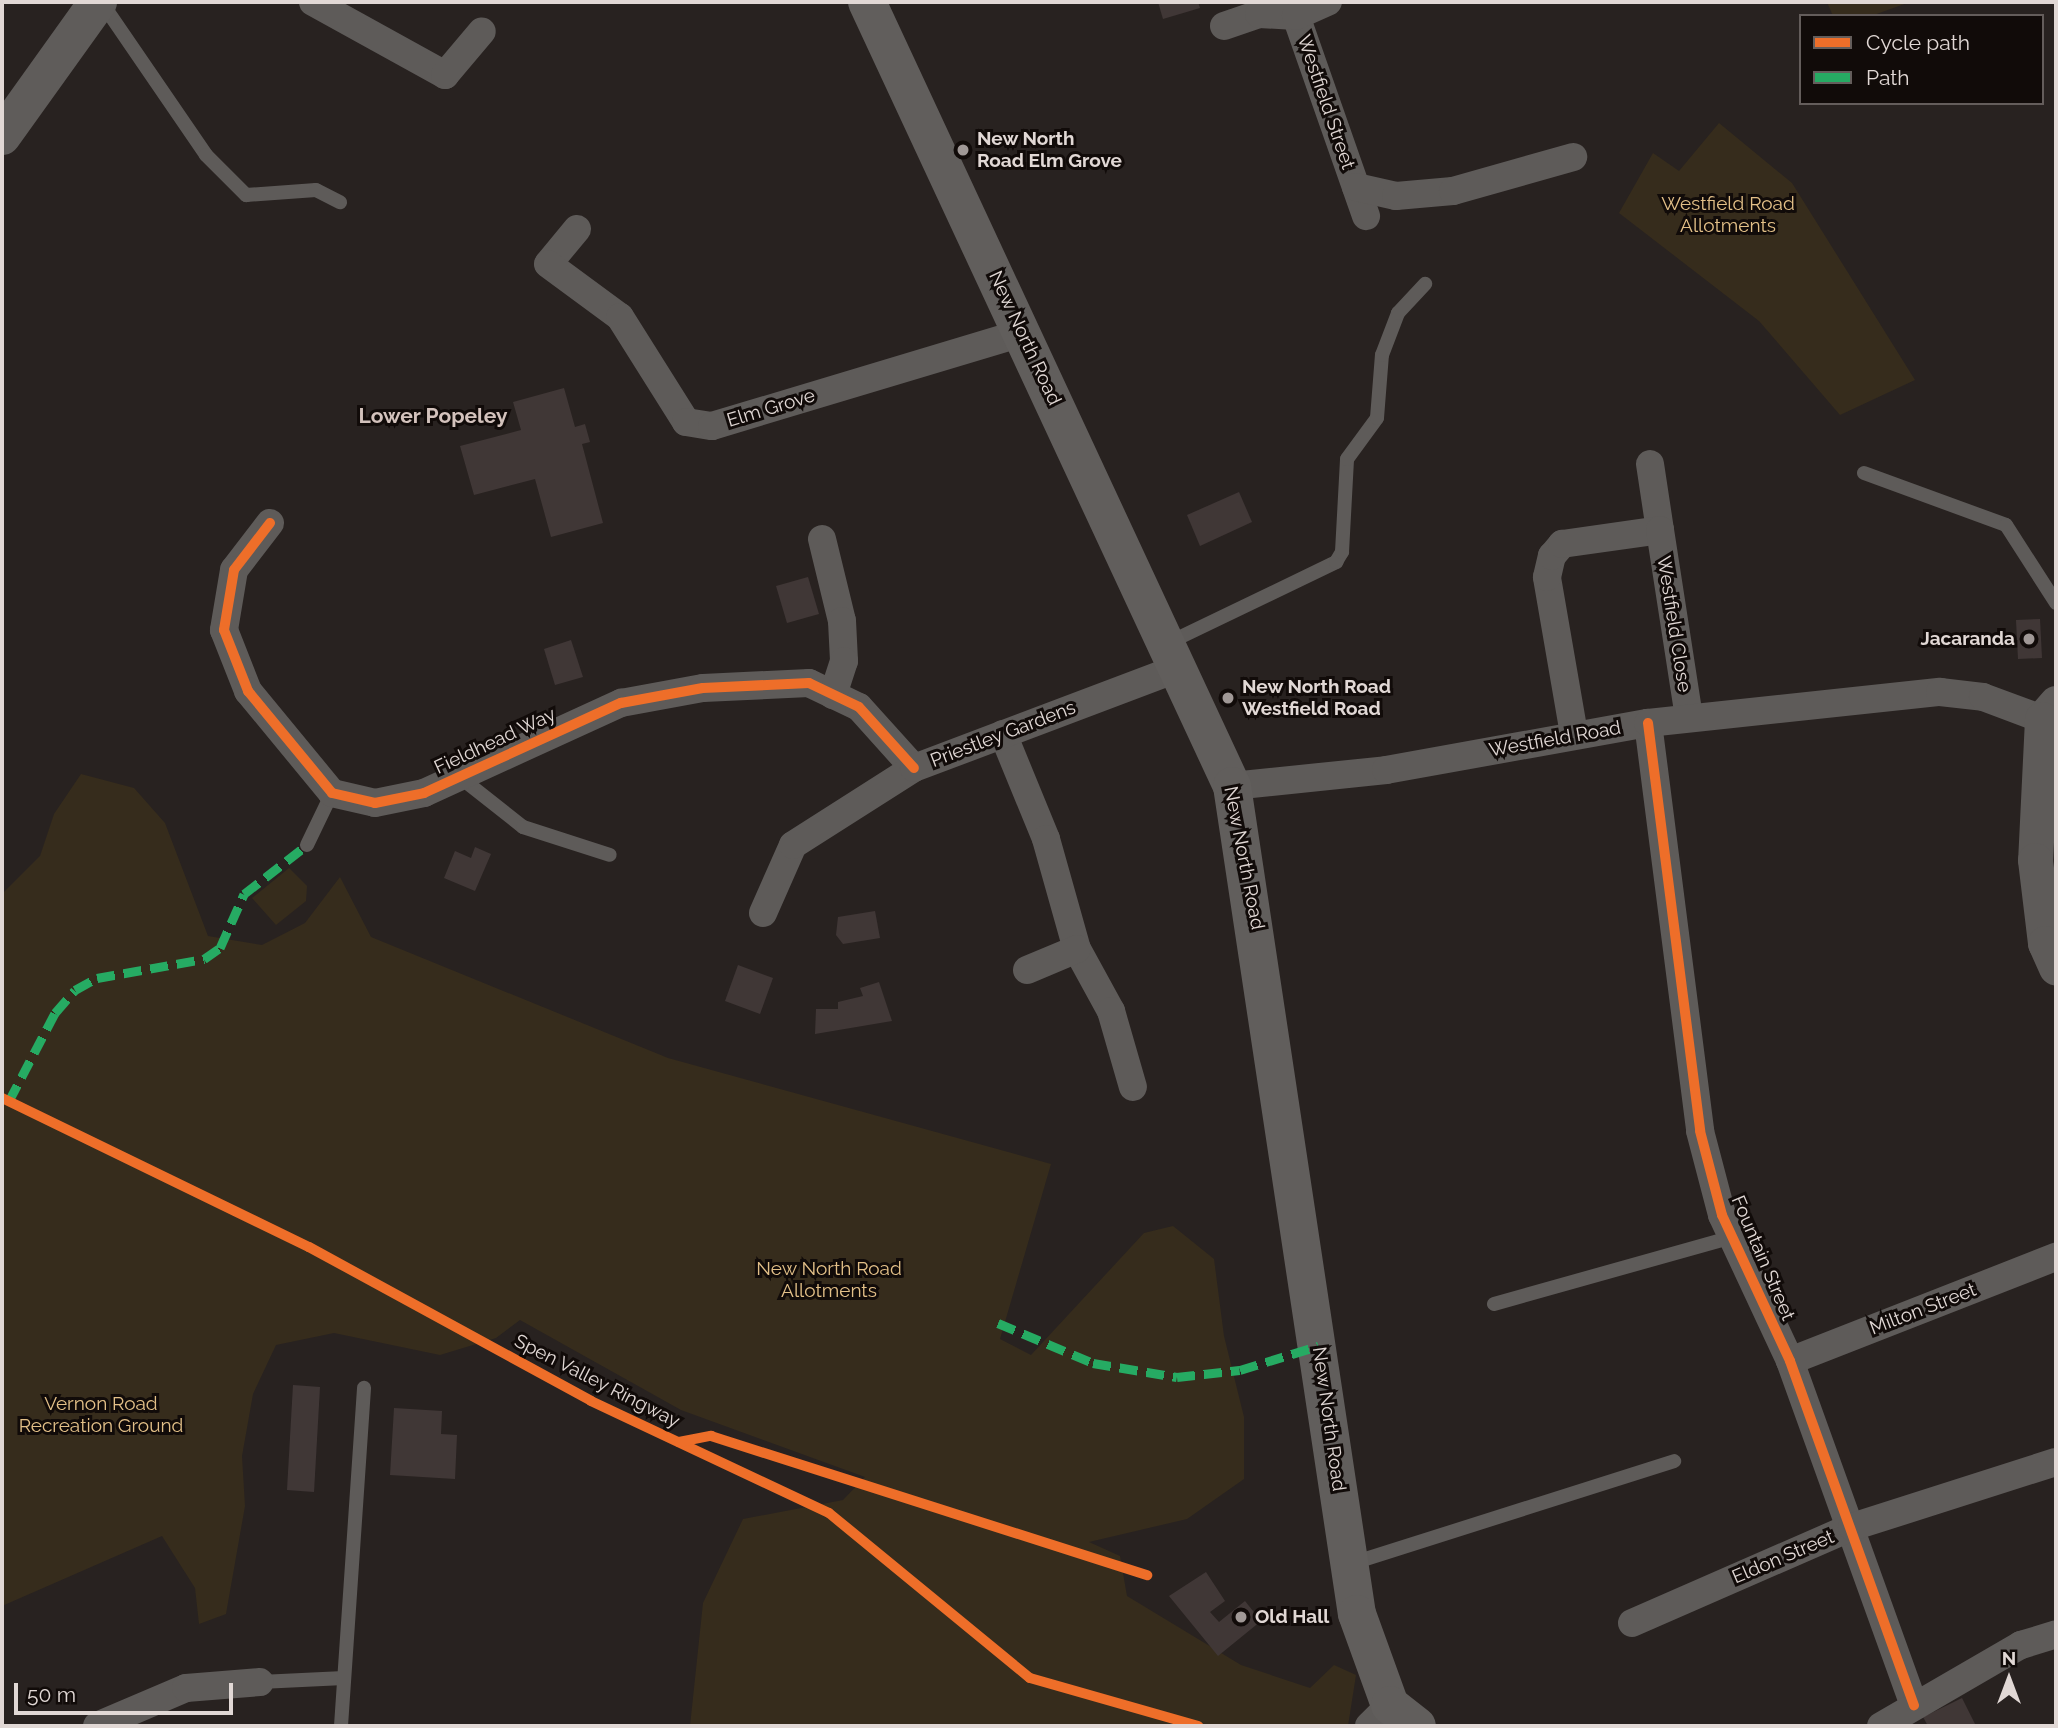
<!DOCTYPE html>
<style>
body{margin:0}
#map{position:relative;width:2058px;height:1728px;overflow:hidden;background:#282220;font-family:Raleway,sans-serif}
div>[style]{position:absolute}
.green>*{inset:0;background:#362c1c}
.building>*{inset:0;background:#403736}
.service>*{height:14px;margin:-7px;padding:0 7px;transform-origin:7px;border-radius:7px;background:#5e5b59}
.minor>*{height:28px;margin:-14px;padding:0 14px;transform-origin:14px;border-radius:14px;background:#5e5b59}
.tertiary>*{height:35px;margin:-17.5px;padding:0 17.5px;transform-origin:17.5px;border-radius:17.5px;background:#5e5b59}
.secondary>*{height:38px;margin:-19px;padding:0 19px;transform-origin:19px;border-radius:19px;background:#615e5c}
.primary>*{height:38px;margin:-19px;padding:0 19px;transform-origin:19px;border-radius:19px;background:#5f5c5a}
.quiet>*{height:9px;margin-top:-4.5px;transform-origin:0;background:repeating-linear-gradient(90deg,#26ab63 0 18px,transparent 0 27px)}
.cycleway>*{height:10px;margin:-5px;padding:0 5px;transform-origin:5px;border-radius:5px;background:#ee6e29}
.dots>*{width:19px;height:19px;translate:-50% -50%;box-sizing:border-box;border:4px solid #110b09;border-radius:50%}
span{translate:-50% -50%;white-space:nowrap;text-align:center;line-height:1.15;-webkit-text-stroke:6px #110b09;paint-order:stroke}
.street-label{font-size:19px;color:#e1d8d5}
.poi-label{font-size:19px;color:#e1d8d5;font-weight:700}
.left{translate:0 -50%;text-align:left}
.right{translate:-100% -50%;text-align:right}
.park-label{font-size:19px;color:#e3c088}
.neighbourhood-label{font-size:21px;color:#d3c2bc;font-weight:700}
.frame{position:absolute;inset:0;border:4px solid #e1d8d5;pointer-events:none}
.legend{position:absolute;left:1799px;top:14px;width:245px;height:91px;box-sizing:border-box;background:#110b09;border:2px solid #645d5b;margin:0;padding:9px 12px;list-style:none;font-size:21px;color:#e1d8d5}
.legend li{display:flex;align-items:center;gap:14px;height:35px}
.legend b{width:35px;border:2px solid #645d5b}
.north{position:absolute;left:1974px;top:1644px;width:70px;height:70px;-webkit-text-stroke:5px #110b09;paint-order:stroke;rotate:0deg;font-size:19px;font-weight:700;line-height:28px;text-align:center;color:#e1d8d5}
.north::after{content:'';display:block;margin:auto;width:24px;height:32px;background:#e1d8d5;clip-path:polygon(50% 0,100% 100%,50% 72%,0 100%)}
.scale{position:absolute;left:14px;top:1683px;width:219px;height:32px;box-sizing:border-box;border:4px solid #e1d8d5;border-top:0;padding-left:9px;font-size:21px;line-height:24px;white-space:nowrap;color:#e1d8d5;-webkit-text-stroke:5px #110b09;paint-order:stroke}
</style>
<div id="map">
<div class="green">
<div style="clip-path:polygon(1827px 2px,1910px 2px,1871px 16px,1833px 16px)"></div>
<div style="clip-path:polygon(1719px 123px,1792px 183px,1915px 380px,1840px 415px,1759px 321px,1619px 213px,1653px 153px,1679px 171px)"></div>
<div style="clip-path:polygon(81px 774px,134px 788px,165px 823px,208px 936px,262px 945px,305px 923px,340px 877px,371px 937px,668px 1058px,1051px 1164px,1000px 1339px,1031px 1355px,1144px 1233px,1173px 1226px,1214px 1259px,1224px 1336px,1244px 1417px,1244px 1479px,1187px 1519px,1089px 1542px,1120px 1556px,1127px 1596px,1241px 1665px,1310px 1688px,1334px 1665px,1356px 1675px,1348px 1726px,690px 1726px,703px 1603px,743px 1519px,843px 1500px,865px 1477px,681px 1410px,520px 1320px,496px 1338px,440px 1355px,334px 1333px,276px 1345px,253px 1394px,242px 1456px,245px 1506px,226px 1614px,199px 1624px,195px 1588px,162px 1536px,2px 1606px,2px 894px,40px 856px,54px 814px)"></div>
<div style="clip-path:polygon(289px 868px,307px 886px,306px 901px,276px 925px,252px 898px)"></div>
</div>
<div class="building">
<div style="clip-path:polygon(1158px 2px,1198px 2px,1200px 8px,1163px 19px)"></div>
<div style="clip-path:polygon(564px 388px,575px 427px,585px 424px,590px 442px,582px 444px,603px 523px,551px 537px,535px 479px,474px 495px,460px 446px,521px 430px,513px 402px)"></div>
<div style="clip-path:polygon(1239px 492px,1252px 522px,1200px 546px,1187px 515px)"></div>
<div style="clip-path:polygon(808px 577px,819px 614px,787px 623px,776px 586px)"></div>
<div style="clip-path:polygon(2040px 619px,2042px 658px,2018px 659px,2016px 620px)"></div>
<div style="clip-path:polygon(571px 640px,583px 677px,555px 685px,544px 649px)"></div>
<div style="clip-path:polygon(475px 847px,491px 854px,475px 891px,444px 878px,455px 851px,471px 858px)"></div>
<div style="clip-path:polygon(875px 911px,880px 938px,843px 944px,836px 935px,838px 917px)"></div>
<div style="clip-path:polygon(738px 965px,773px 978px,760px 1014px,725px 1001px)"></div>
<div style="clip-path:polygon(879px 982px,892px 1021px,815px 1034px,816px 1009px,838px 1009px,838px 1002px,863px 996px,860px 988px)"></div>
<div style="clip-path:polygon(293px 1385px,320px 1387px,314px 1492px,287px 1490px)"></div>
<div style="clip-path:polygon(394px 1408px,442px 1411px,441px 1434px,457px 1435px,455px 1479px,390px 1475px)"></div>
<div style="clip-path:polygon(1206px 1572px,1225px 1601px,1210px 1612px,1219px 1622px,1245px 1601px,1261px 1621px,1218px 1656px,1169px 1596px)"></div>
<div style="clip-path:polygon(1962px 1698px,1976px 1726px,1928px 1726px,1923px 1717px)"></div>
</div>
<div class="service">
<div style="left:102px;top:3px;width:184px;rotate:55.6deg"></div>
<div style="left:206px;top:155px;width:57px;rotate:45deg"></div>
<div style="left:246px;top:195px;width:70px;rotate:-4.1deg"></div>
<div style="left:316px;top:190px;width:27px;rotate:27deg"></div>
<div style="left:1864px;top:473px;width:151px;rotate:20.1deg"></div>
<div style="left:2006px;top:525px;width:93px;rotate:57.3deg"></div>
<div style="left:1168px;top:643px;width:187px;rotate:-25.7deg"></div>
<div style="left:1336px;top:562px;width:12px;rotate:-59deg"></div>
<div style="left:1342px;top:552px;width:93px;rotate:-86.9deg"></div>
<div style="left:1347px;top:459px;width:51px;rotate:-53.8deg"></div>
<div style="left:1377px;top:418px;width:63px;rotate:-85.5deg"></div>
<div style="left:1382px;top:355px;width:45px;rotate:-69.1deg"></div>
<div style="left:1398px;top:313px;width:40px;rotate:-47deg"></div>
<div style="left:461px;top:778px;width:79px;rotate:38.3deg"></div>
<div style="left:523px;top:827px;width:91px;rotate:17.8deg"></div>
<div style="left:307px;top:845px;width:58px;rotate:-64.3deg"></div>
<div style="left:1494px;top:1304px;width:247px;rotate:-15.7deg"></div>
<div style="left:1353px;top:1563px;width:337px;rotate:-17.6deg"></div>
<div style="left:260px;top:1682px;width:84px;rotate:-2.7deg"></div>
<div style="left:341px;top:1726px;width:339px;rotate:-86.1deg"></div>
</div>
<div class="minor">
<div style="left:313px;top:2px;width:151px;rotate:28.9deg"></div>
<div style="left:445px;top:75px;width:57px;rotate:-49.9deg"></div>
<div style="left:1296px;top:16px;width:212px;rotate:70.7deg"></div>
<div style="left:1224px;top:26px;width:37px;rotate:-19deg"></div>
<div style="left:1259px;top:14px;width:37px;rotate:3deg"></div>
<div style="left:1296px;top:16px;width:35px;rotate:-24deg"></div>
<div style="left:1356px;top:187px;width:41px;rotate:12.7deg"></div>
<div style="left:1396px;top:196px;width:57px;rotate:-5deg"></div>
<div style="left:1453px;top:191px;width:125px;rotate:-15.8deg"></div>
<div style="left:577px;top:229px;width:45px;rotate:129.6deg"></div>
<div style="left:548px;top:264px;width:89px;rotate:36.4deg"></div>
<div style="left:620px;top:317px;width:124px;rotate:57.8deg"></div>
<div style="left:686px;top:422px;width:26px;rotate:9deg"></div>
<div style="left:712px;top:426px;width:324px;rotate:-16.7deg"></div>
<div style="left:1650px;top:464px;width:67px;rotate:81.4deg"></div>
<div style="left:270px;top:523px;width:59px;rotate:127.5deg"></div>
<div style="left:234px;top:570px;width:61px;rotate:99.5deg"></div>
<div style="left:224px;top:630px;width:66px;rotate:68.5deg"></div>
<div style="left:248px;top:691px;width:132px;rotate:50.5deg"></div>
<div style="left:332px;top:793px;width:44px;rotate:13.1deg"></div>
<div style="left:375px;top:803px;width:50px;rotate:-11.5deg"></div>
<div style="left:424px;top:793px;width:217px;rotate:-24.6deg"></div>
<div style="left:621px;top:703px;width:83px;rotate:-10.4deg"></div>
<div style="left:703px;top:688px;width:106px;rotate:-2.7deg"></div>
<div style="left:809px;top:683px;width:55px;rotate:25.6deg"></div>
<div style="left:859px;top:707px;width:82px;rotate:48deg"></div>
<div style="left:822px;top:539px;width:84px;rotate:76.3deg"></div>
<div style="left:842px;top:621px;width:40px;rotate:87.1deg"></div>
<div style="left:844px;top:661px;width:36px;rotate:108deg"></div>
<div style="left:1648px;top:723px;width:411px;rotate:82.7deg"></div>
<div style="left:1700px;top:1131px;width:87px;rotate:75.3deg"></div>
<div style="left:1722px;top:1215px;width:161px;rotate:65deg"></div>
<div style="left:1790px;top:1361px;width:366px;rotate:70.2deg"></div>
<div style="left:1003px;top:734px;width:113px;rotate:67.7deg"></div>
<div style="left:1046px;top:839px;width:114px;rotate:74.3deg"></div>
<div style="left:1077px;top:949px;width:71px;rotate:61.3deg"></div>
<div style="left:1111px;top:1011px;width:79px;rotate:73.9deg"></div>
<div style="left:1574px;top:734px;width:159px;rotate:-99.8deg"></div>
<div style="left:1547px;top:577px;width:22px;rotate:-77deg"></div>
<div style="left:1552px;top:556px;width:16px;rotate:-50deg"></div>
<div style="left:1562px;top:544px;width:99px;rotate:-8.1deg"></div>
<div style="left:1660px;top:530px;width:190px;rotate:81.2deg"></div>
<div style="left:1232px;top:786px;width:155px;rotate:-5.9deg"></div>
<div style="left:1386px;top:770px;width:266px;rotate:-10.2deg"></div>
<div style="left:1648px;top:723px;width:294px;rotate:-6.1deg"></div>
<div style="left:1940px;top:692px;width:43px;rotate:6.6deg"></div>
<div style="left:1983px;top:697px;width:63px;rotate:20.4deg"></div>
<div style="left:763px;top:913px;width:74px;rotate:-66.2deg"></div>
<div style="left:793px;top:845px;width:143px;rotate:-32.5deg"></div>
<div style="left:914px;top:768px;width:282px;rotate:-20.7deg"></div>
<div style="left:1027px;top:970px;width:54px;rotate:-22.8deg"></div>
<div style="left:1790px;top:1361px;width:286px;rotate:-21.4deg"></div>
<div style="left:1632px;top:1623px;width:240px;rotate:-23.6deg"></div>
<div style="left:1852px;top:1527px;width:214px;rotate:-17.7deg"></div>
<div style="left:97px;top:1726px;width:97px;rotate:-23.1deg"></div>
<div style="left:186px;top:1688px;width:74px;rotate:-4.6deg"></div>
<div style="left:1369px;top:1726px;width:30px;rotate:-45deg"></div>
<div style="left:1881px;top:1726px;width:162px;rotate:-30.1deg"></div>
<div style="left:2021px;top:1645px;width:37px;rotate:-17deg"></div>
</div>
<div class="tertiary">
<div style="left:2056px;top:703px;width:21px;rotate:131deg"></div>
<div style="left:2042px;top:719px;width:141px;rotate:92.8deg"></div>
<div style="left:2035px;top:860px;width:84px;rotate:83.1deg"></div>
<div style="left:2045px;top:943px;width:27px;rotate:66deg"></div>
</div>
<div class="secondary">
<div style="left:867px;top:2px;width:865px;rotate:65.04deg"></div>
<div style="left:1232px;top:786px;width:837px;rotate:81.42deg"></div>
<div style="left:1357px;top:1614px;width:97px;rotate:70.1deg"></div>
<div style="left:1390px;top:1705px;width:34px;rotate:38deg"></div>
</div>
<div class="primary">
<div style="left:2px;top:136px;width:165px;rotate:-54.4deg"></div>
</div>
<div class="quiet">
<div style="left:9px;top:1101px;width:99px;rotate:-62.4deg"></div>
<div style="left:55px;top:1013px;width:30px;rotate:-49deg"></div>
<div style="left:75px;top:990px;width:25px;rotate:-29deg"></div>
<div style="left:97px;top:978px;width:109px;rotate:-10.1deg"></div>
<div style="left:204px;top:959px;width:19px;rotate:-35deg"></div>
<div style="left:220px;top:948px;width:59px;rotate:-66deg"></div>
<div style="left:244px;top:894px;width:80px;rotate:-37.9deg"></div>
<div style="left:998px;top:1323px;width:103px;rotate:22.8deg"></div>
<div style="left:1093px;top:1363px;width:85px;rotate:9.5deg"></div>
<div style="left:1177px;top:1377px;width:63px;rotate:-6.3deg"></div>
<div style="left:1240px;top:1370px;width:82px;rotate:-17.1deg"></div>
</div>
<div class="cycleway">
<div style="left:270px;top:523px;width:59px;rotate:127.5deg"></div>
<div style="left:234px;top:570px;width:61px;rotate:99.5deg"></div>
<div style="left:224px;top:630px;width:66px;rotate:68.5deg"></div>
<div style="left:248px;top:691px;width:132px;rotate:50.5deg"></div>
<div style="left:332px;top:793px;width:44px;rotate:13.1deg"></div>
<div style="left:375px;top:803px;width:50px;rotate:-11.5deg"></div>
<div style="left:424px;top:793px;width:217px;rotate:-24.6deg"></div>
<div style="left:621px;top:703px;width:83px;rotate:-10.4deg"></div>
<div style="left:703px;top:688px;width:106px;rotate:-2.7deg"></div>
<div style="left:809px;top:683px;width:55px;rotate:25.6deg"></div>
<div style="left:859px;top:707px;width:82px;rotate:48deg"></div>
<div style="left:1648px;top:723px;width:411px;rotate:82.7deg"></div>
<div style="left:1700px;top:1131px;width:87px;rotate:75.3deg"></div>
<div style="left:1722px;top:1215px;width:161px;rotate:65deg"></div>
<div style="left:1790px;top:1361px;width:366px;rotate:70.2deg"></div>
<div style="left:2px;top:1098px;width:341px;rotate:25.9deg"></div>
<div style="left:309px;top:1247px;width:321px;rotate:28.6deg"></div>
<div style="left:591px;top:1401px;width:263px;rotate:25.2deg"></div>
<div style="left:829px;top:1513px;width:260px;rotate:39.4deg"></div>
<div style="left:1030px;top:1678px;width:175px;rotate:15.9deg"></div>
<div style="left:679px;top:1442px;width:33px;rotate:-11deg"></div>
<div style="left:711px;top:1436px;width:458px;rotate:17.7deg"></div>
</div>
<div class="dots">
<div style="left:963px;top:150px;background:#a09896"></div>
<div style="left:2029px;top:639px;background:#a09896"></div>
<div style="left:1228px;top:698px;background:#a09896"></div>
<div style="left:1241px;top:1617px;background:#a09896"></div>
</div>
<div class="street-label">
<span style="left:1326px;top:102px;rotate:71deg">Westfield Street</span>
<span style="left:1025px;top:338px;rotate:65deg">New North Road</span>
<span style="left:771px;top:408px;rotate:-17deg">Elm Grove</span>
<span style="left:1674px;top:624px;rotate:81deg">Westfield Close</span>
<span style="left:1003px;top:734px;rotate:-21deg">Priestley Gardens</span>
<span style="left:1555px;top:739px;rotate:-10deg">Westfield Road</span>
<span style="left:495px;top:741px;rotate:-25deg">Fieldhead Way</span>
<span style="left:1244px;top:858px;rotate:79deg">New North Road</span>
<span style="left:1763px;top:1258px;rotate:67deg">Fountain Street</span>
<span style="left:1923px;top:1309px;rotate:-21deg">Milton Street</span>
<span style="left:597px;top:1381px;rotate:27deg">Spen Valley Ringway</span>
<span style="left:1329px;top:1419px;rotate:82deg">New North Road</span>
<span style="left:1783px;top:1557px;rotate:-23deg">Eldon Street</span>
</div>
<div class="poi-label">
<span class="left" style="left:977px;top:150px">New North<br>Road Elm Grove</span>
<span class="right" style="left:2015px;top:639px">Jacaranda</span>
<span class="left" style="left:1242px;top:698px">New North Road<br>Westfield Road</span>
<span class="left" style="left:1255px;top:1617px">Old Hall</span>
</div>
<div class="park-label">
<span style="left:1728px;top:215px">Westfield Road<br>Allotments</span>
<span style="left:829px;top:1280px">New North Road<br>Allotments</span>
<span style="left:101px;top:1415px">Vernon Road<br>Recreation Ground</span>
</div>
<div class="neighbourhood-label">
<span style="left:433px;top:416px">Lower Popeley</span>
</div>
<div class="frame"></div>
<ul class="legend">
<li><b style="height:9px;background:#ee6e29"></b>Cycle path</li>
<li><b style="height:9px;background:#26ab63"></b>Path</li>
</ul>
<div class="north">N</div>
<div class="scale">50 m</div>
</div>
